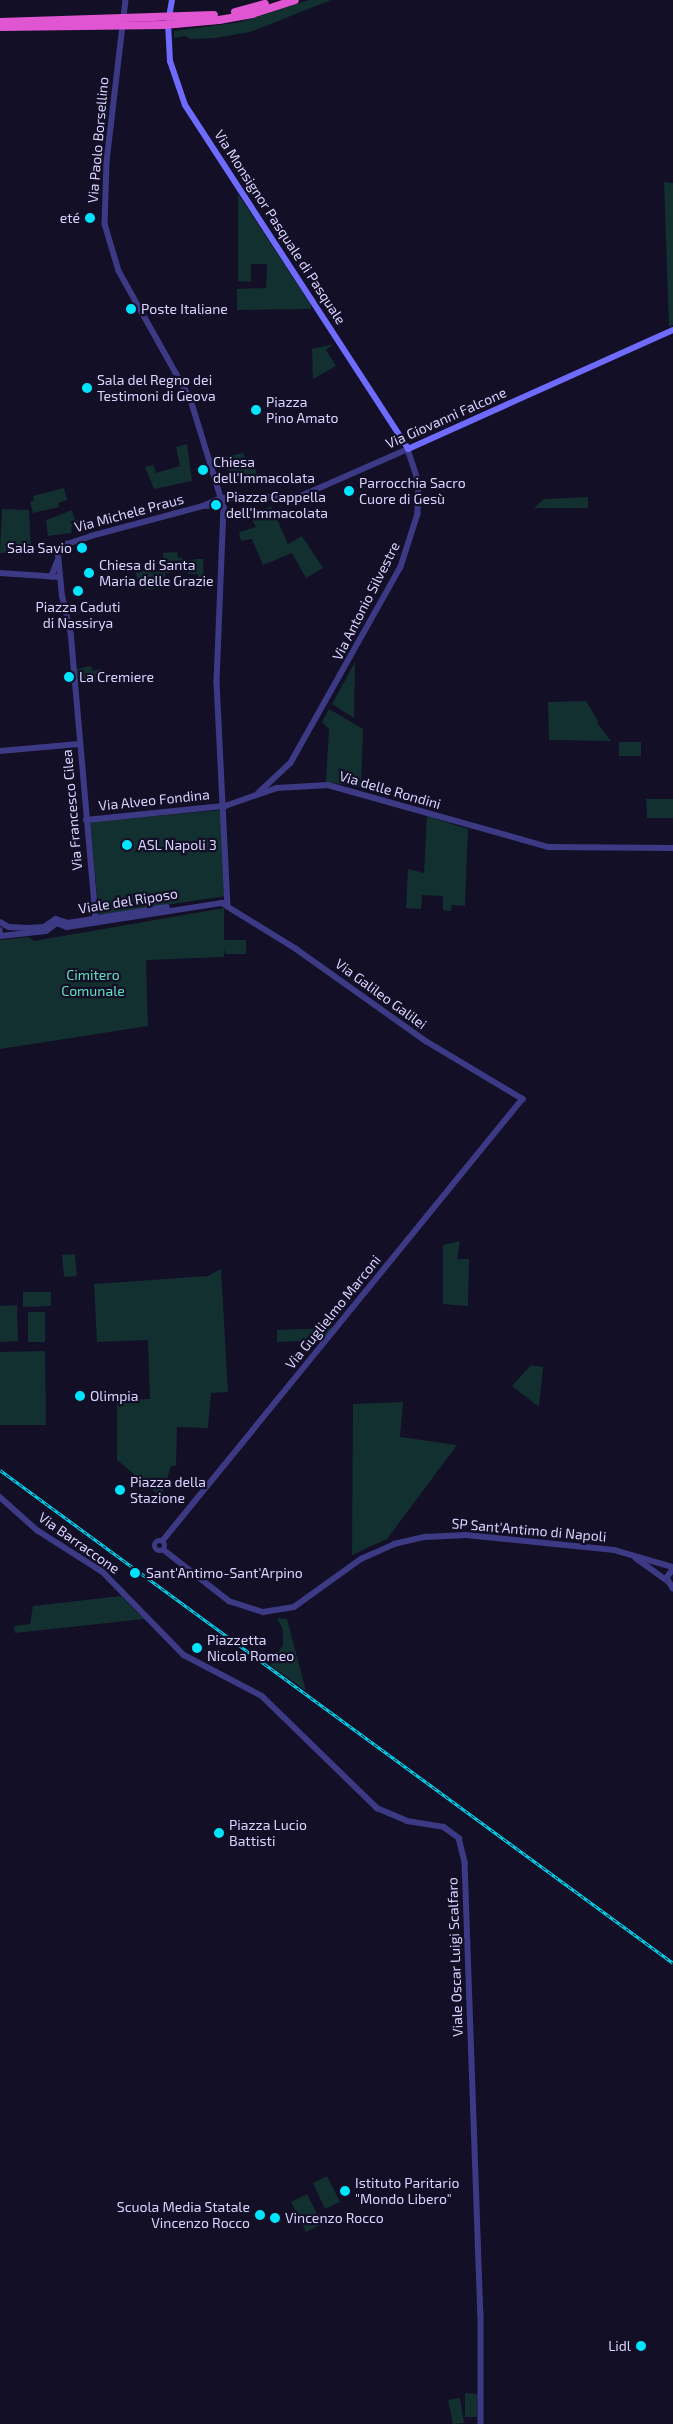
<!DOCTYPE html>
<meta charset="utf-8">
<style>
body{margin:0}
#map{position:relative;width:673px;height:2424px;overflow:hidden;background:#130f26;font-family:"Exo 2",sans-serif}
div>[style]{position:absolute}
.green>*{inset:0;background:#12302f}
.tertiary>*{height:5.5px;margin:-2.75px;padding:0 2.75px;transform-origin:2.75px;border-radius:2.75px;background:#3d3a85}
.tertiary>.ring{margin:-2.75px;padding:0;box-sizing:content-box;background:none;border:5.5px solid #3d3a85;border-radius:50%}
.secondary>*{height:6px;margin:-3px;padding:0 3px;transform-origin:3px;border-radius:3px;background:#6f6bff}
.trunk>*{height:8px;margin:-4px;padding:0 4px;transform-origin:4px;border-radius:4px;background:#e055d1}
.rail>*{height:3px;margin-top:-1.5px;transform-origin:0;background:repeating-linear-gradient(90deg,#130f26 0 4px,#00e5ff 0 8px);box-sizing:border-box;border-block:1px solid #00e5ff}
.trunk-bridge>*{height:8px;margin:-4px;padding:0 4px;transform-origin:4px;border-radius:4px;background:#e055d1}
.dots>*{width:14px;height:14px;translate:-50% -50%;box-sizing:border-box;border:2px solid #130f26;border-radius:50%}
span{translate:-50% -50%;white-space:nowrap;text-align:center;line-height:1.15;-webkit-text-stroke:4.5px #130f26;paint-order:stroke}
.street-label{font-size:14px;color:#d9d4ff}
.poi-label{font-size:14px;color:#d9d4ff}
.right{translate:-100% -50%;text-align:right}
.left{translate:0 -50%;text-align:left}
.park-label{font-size:14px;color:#5fe0c0}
</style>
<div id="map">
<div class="green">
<div style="clip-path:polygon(309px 0,331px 0,250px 32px,215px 38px,191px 39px,185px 36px,174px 38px,174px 31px,241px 22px)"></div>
<div style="clip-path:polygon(664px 182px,673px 183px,673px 325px,669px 327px)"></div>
<div style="clip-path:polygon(238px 194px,311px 305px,311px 309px,237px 310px,237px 289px,266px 288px,267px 264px,251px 264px,251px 282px,238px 281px)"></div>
<div style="clip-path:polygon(333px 344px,326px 350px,336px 366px,313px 379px,312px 349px)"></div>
<div style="clip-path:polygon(187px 444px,192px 481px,154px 489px,145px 467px,153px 465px,156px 473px,180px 466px,176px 447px)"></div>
<div style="clip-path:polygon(243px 453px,245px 458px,255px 458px,257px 481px,244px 483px,243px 478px,230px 481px,227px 466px,223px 467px,220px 458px)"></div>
<div style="clip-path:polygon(64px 488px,67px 500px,58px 503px,59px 507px,33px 513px,30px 502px,34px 500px,33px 496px)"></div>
<div style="clip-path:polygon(588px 497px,588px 508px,534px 508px,544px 499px)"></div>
<div style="clip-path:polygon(271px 506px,288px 544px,302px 536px,323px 568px,306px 578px,292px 553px,263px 565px,252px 539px,241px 541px,239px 532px,256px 527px,251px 518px)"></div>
<div style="clip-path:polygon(2px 509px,29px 510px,31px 552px,0 553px)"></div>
<div style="clip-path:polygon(72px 510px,75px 520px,81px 519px,82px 522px,72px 525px,71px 533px,48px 536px,46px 520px)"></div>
<div style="clip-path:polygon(177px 552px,178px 558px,183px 558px,184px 565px,178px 566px,179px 571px,165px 573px,166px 587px,146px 590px,145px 578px,137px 579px,136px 571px,164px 570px,163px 553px)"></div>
<div style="clip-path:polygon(197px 559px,203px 559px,204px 580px,189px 583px,189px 579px,198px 579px,198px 574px,188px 574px,187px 561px)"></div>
<div style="clip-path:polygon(355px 662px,354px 718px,332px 704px)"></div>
<div style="clip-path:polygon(91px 666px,92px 671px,101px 669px,101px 681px,82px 684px,81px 680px,77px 681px,76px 669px)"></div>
<div style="clip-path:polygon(586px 701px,598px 721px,597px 723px,611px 741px,549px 740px,548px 702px)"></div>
<div style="clip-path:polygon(329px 709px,363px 729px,361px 787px,326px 782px,329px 729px,322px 722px)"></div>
<div style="clip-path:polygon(619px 742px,641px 742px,641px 756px,619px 756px)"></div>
<div style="clip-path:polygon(646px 799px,673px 799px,673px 818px,647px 818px)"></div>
<div style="clip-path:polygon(222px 810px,226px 896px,99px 915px,90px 822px)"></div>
<div style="clip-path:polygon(427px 816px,468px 829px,465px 906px,452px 905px,451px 911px,443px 910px,443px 896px,422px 895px,421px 909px,406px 908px,408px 869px,424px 873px)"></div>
<div style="clip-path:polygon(224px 908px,224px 940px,246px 940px,246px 954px,225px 954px,224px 948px,224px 957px,146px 960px,148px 1026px,0 1049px,0 940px,29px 937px,34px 941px)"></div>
<div style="clip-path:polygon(460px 1241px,457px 1259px,469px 1259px,468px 1306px,443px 1304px,443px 1245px)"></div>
<div style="clip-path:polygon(75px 1254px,77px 1276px,64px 1277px,62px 1255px)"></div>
<div style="clip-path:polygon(221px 1269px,228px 1392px,211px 1393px,208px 1428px,177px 1427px,176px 1466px,171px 1466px,161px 1497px,117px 1460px,117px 1400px,150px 1399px,148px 1340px,97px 1342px,94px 1284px,208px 1276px)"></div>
<div style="clip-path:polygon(23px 1292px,51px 1292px,51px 1306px,23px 1307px)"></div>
<div style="clip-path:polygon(17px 1305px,18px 1341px,0 1342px,0 1306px)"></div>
<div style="clip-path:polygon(28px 1312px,45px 1312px,45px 1342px,28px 1342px)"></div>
<div style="clip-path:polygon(334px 1328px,323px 1340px,277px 1342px,277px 1330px)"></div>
<div style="clip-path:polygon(45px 1351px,46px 1425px,0 1425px,0 1352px)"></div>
<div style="clip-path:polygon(531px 1365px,543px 1367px,539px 1407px,512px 1386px)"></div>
<div style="clip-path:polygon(403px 1402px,400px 1437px,457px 1445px,387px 1539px,352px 1555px,353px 1404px)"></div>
<div style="clip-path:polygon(121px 1596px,144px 1619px,15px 1633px,14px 1626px,30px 1624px,33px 1606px)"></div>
<div style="clip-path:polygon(277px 1618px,287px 1619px,306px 1691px,270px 1665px,283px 1645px,283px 1630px)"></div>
<div style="clip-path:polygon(327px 2176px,340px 2202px,325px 2209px,313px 2183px)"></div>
<div style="clip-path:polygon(307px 2194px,322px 2224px,306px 2232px,291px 2202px)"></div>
<div style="clip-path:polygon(465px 2393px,477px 2394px,477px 2417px,465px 2417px)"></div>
<div style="clip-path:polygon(460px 2398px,464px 2423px,453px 2424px,448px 2400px)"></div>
</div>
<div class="tertiary">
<div style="left:126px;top:0;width:163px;rotate:96.7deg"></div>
<div style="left:107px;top:162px;width:62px;rotate:91.8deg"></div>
<div style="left:105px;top:224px;width:49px;rotate:73.4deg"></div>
<div style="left:119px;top:271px;width:148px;rotate:60.8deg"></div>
<div style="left:191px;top:400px;width:112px;rotate:72.9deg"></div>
<div style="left:224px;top:507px;width:175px;rotate:92.3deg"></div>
<div style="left:217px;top:682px;width:223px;rotate:87.2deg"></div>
<div style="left:203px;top:506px;width:20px;rotate:-24deg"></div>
<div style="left:221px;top:498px;width:80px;rotate:-1.4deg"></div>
<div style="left:301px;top:496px;width:117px;rotate:-23.7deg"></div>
<div style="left:408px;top:449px;width:35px;rotate:72deg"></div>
<div style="left:419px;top:482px;width:32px;rotate:92deg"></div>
<div style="left:418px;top:514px;width:56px;rotate:107.8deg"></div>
<div style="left:401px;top:567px;width:225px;rotate:119.3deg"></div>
<div style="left:291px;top:763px;width:44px;rotate:136.8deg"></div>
<div style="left:0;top:573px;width:60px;rotate:3.8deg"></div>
<div style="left:51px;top:577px;width:18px;rotate:-68deg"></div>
<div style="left:0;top:751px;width:79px;rotate:-5.1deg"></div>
<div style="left:86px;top:820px;width:140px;rotate:-5.8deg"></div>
<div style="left:225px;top:806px;width:55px;rotate:-19.1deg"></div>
<div style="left:277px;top:788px;width:51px;rotate:-3.4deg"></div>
<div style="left:328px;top:785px;width:229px;rotate:15.7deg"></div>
<div style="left:548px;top:847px;width:125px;rotate:0.5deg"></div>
<div style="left:0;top:922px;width:10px;rotate:29deg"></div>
<div style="left:9px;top:927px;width:20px;rotate:3deg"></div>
<div style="left:29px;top:928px;width:15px;rotate:-4deg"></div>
<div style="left:44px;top:927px;width:14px;rotate:-34deg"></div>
<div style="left:56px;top:919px;width:13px;rotate:18deg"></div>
<div style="left:68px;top:923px;width:100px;rotate:-9.2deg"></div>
<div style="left:96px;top:923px;width:289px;rotate:-95deg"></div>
<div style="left:71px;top:635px;width:39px;rotate:-103deg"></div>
<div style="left:62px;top:597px;width:42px;rotate:-95.4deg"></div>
<div style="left:58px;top:555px;width:14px;rotate:-51deg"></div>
<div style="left:67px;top:544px;width:25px;rotate:-18deg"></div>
<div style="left:91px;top:536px;width:116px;rotate:-15deg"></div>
<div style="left:203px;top:506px;width:20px;rotate:-3deg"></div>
<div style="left:0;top:930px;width:1px;rotate:90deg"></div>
<div style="left:0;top:936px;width:46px;rotate:-6.2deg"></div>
<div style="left:46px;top:931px;width:14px;rotate:-36deg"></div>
<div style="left:57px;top:923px;width:11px;rotate:22deg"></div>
<div style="left:67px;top:927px;width:157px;rotate:-8.8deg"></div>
<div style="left:222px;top:903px;width:86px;rotate:31.7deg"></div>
<div style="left:295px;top:948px;width:161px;rotate:35.4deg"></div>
<div style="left:426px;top:1041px;width:113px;rotate:30.9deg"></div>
<div style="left:523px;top:1099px;width:570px;rotate:129.16deg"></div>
<div style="left:0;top:1497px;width:50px;rotate:41.7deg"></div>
<div style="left:37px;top:1530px;width:78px;rotate:32.5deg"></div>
<div style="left:103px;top:1572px;width:116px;rotate:45.7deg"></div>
<div style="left:184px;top:1655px;width:88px;rotate:27.7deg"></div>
<div style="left:262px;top:1696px;width:161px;rotate:44.2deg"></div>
<div style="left:377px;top:1808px;width:33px;rotate:23deg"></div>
<div style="left:407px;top:1821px;width:37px;rotate:9deg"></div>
<div style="left:444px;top:1827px;width:19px;rotate:36deg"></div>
<div style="left:459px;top:1838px;width:25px;rotate:76deg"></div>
<div style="left:465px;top:1862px;width:451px;rotate:88deg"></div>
<div style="left:481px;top:2313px;width:111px;rotate:90deg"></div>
<div class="ring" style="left:154.5px;top:1540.5px;width:5.5px;height:5.5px"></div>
<div style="left:164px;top:1550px;width:83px;rotate:38.1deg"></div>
<div style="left:229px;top:1601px;width:36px;rotate:18deg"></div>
<div style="left:263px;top:1612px;width:31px;rotate:-9deg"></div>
<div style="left:294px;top:1607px;width:82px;rotate:-35.6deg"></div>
<div style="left:361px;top:1559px;width:36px;rotate:-24deg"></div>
<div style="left:394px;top:1544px;width:32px;rotate:-13deg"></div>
<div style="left:425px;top:1537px;width:41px;rotate:-2.8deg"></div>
<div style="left:466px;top:1535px;width:149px;rotate:5.8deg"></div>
<div style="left:614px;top:1550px;width:61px;rotate:16.1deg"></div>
<div style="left:636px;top:1558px;width:39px;rotate:36deg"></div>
<div style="left:673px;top:1570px;width:10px;rotate:127deg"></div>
<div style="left:667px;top:1578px;width:12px;rotate:59deg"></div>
</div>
<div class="secondary">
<div style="left:172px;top:0;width:23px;rotate:100deg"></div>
<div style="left:168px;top:23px;width:38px;rotate:87deg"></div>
<div style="left:170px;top:61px;width:46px;rotate:71.2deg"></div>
<div style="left:185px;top:105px;width:410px;rotate:57deg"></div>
<div style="left:408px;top:449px;width:290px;rotate:-24.2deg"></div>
</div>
<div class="trunk">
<div style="left:235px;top:12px;width:31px;rotate:-15deg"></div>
<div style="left:219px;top:20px;width:34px;rotate:-10deg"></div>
<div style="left:252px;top:14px;width:45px;rotate:-18deg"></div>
</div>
<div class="rail">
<div style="left:0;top:1470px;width:834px;rotate:36.22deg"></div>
</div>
<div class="trunk-bridge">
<div style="left:0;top:22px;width:214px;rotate:-1.9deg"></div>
<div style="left:0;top:27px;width:164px;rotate:-0.7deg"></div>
<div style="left:164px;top:25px;width:55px;rotate:-5.2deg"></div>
</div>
<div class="dots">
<div style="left:90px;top:218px;background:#00e5ff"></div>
<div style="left:131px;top:309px;background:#00e5ff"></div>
<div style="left:87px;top:388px;background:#00e5ff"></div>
<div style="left:256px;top:410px;background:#00e5ff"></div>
<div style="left:203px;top:470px;background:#00e5ff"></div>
<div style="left:349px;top:491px;background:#00e5ff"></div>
<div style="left:216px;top:505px;background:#00e5ff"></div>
<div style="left:82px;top:548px;background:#00e5ff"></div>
<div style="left:89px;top:573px;background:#00e5ff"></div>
<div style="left:78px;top:591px;background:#00e5ff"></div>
<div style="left:69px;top:677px;background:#00e5ff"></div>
<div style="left:127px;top:845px;background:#00e5ff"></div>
<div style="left:80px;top:1396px;background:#00e5ff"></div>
<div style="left:120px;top:1490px;background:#00e5ff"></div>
<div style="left:135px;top:1573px;background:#00e5ff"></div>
<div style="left:197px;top:1648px;background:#00e5ff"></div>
<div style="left:219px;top:1833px;background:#00e5ff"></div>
<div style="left:345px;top:2191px;background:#00e5ff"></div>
<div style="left:260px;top:2215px;background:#00e5ff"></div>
<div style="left:275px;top:2218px;background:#00e5ff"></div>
<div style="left:641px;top:2346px;background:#00e5ff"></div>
</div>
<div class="street-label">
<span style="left:98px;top:140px;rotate:-85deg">Via Paolo Borsellino</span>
<span style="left:280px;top:227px;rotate:57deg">Via Monsignor Pasquale di Pasquale</span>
<span style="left:446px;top:418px;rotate:-24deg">Via Giovanni Falcone</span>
<span style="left:129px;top:513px;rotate:-15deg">Via Michele Praus</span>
<span style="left:366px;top:601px;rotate:-63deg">Via Antonio Silvestre</span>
<span style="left:390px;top:790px;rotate:16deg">Via delle Rondini</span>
<span style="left:154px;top:800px;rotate:-6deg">Via Alveo Fondina</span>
<span style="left:72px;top:810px;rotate:-95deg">Via Francesco Cilea</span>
<span style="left:128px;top:901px;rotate:-9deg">Viale del Riposo</span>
<span style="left:381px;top:994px;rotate:36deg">Via Galileo Galilei</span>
<span style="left:333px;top:1312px;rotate:-51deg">Via Guglielmo Marconi</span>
<span style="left:529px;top:1530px;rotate:5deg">SP Sant'Antimo di Napoli</span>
<span style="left:79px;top:1543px;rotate:35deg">Via Barraccone</span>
<span style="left:455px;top:1957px;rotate:-92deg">Viale Oscar Luigi Scalfaro</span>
</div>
<div class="poi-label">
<span class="right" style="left:80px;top:218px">eté</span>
<span class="left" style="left:141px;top:309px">Poste Italiane</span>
<span class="left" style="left:97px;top:388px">Sala del Regno dei<br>Testimoni di Geova</span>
<span class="left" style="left:266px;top:410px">Piazza<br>Pino Amato</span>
<span class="left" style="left:213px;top:470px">Chiesa<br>dell'Immacolata</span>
<span class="left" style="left:359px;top:491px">Parrocchia Sacro<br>Cuore di Gesù</span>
<span class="left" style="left:226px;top:505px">Piazza Cappella<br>dell'Immacolata</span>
<span class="right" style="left:72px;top:548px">Sala Savio</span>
<span class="left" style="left:99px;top:573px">Chiesa di Santa<br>Maria delle Grazie</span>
<span style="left:78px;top:615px">Piazza Caduti<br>di Nassirya</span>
<span class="left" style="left:79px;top:677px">La Cremiere</span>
<span class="left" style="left:138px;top:845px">ASL Napoli 3</span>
<span class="left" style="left:90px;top:1396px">Olimpia</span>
<span class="left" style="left:130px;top:1490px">Piazza della<br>Stazione</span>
<span class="left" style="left:146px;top:1573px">Sant'Antimo-Sant'Arpino</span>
<span class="left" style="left:207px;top:1648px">Piazzetta<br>Nicola Romeo</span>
<span class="left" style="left:229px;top:1833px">Piazza Lucio<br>Battisti</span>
<span class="left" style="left:355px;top:2191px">Istituto Paritario<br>"Mondo Libero"</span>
<span class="right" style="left:250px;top:2215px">Scuola Media Statale<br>Vincenzo Rocco</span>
<span class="left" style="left:285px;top:2218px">Vincenzo Rocco</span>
<span class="right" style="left:631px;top:2346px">Lidl</span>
</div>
<div class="park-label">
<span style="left:93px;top:983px">Cimitero<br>Comunale</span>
</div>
</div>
